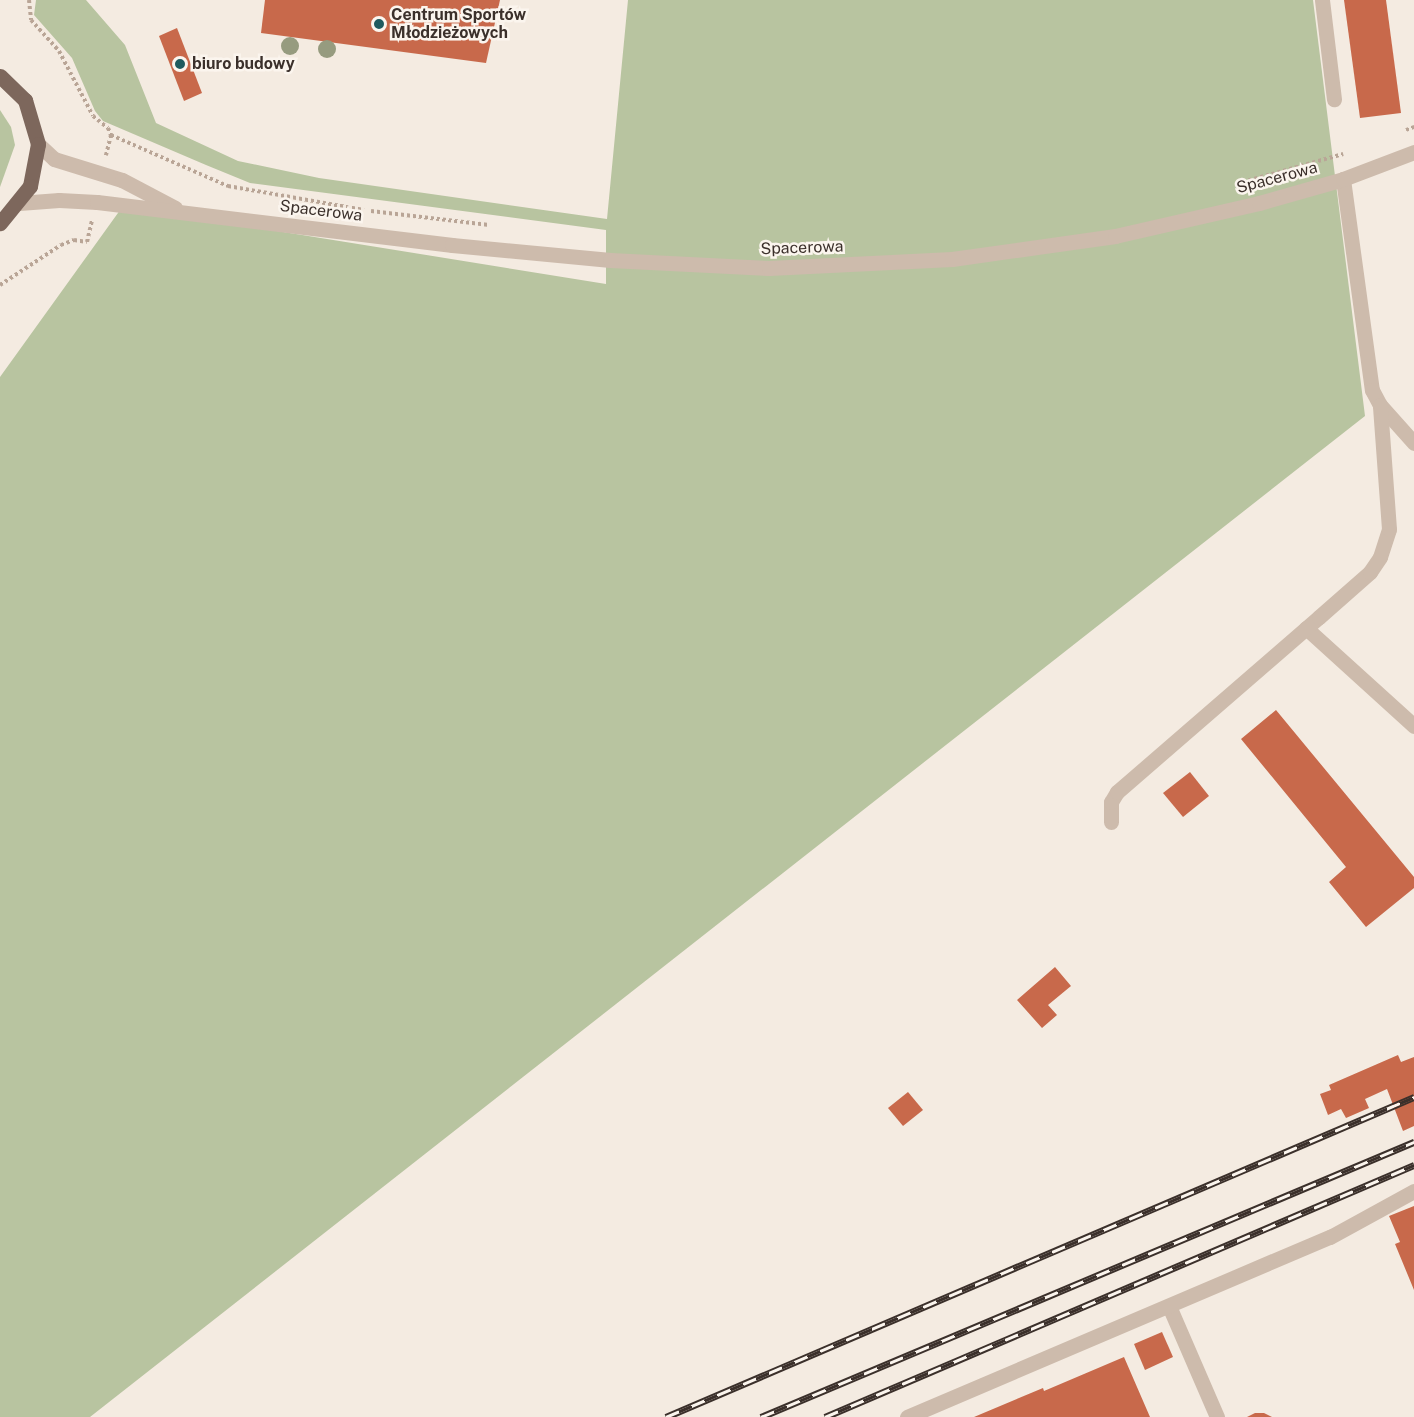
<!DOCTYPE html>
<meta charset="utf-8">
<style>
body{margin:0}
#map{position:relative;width:1414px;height:1417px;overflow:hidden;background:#f4ebe1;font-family:"Public Sans",sans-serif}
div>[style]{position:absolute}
.green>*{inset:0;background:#b8c4a0}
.building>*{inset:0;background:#c8694b}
.path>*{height:4px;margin-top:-2px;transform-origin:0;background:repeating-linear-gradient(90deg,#b9a596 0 3px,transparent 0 6px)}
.minor>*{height:15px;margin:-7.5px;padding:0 7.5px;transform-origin:7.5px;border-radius:7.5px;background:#cdbbac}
.major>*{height:15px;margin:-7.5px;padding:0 7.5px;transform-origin:7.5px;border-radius:7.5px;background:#7d675c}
.rail>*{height:7px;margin-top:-3.5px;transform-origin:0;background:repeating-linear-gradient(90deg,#fbf5ee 0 14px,#3b302b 0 28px);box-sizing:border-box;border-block:2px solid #3b302b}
.trees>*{width:18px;height:18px;margin:-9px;border-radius:50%;background:#969b7f}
.dots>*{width:16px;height:16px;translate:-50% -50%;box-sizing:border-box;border:3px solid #fbf5ee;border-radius:50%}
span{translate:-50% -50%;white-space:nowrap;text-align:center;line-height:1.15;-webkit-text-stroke:5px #fbf5ee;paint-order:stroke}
.poi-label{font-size:16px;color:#3b302b;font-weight:700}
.left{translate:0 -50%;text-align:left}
.street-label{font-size:16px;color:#3b302b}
</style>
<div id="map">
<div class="green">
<div style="clip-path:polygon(36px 0,86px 0,125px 45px,156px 123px,238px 161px,319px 178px,607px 219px,628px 0,1313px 0,1365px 416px,90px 1417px,0 1417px,0 377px,123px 206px,606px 284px,606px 230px,250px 183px,206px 165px,103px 121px,95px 111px,72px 58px,34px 15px)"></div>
<div style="clip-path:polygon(0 110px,11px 127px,15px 145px,0 187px)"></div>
</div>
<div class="building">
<div style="clip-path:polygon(265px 0,500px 0,486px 63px,261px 33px)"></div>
<div style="clip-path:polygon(1344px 0,1386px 0,1401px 113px,1360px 118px)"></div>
<div style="clip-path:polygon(177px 28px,202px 93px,184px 101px,159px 36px)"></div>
<div style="clip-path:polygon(1276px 710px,1414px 877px,1414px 888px,1366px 927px,1329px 882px,1346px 867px,1241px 739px)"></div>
<div style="clip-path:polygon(1190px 772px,1209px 796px,1183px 817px,1163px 793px)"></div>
<div style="clip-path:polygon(1055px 967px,1071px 986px,1048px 1005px,1057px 1015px,1042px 1028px,1017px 1000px)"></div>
<div style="clip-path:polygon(1398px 1055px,1401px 1062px,1414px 1057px,1414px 1126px,1403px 1131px,1387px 1089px,1365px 1099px,1369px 1108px,1346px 1118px,1341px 1109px,1328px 1115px,1320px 1094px,1331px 1090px,1329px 1085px)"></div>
<div style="clip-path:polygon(908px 1092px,923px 1110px,903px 1126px,888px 1108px)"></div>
<div style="clip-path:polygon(1414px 1206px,1414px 1290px,1395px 1244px,1400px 1242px,1389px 1216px)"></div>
<div style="clip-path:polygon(1162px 1332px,1173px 1357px,1145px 1370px,1134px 1344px)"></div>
<div style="clip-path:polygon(1124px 1357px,1150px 1417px,974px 1417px,1043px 1388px,1044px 1391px)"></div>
<div style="clip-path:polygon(1255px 1413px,1264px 1413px,1272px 1417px,1247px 1417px)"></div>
</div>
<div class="path">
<div style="left:29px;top:0;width:20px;rotate:84deg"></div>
<div style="left:31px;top:20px;width:42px;rotate:47.9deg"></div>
<div style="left:59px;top:51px;width:73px;rotate:62.4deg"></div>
<div style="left:93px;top:116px;width:19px;rotate:39deg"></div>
<div style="left:108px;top:128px;width:8px;rotate:67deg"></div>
<div style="left:111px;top:135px;width:21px;rotate:104deg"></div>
<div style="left:1406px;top:130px;width:9px;rotate:-21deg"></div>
<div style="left:111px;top:135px;width:128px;rotate:23.6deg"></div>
<div style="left:228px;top:186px;width:138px;rotate:10deg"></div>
<div style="left:1243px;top:182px;width:104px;rotate:-15.6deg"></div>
<div style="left:371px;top:211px;width:119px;rotate:6.8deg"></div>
<div style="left:0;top:285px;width:73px;rotate:-33.3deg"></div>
<div style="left:61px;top:245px;width:14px;rotate:-21deg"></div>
<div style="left:74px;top:240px;width:13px;rotate:9deg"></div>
<div style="left:87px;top:242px;width:22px;rotate:-77deg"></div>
</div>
<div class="minor">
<div style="left:1322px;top:0;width:100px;rotate:83.1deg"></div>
<div style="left:38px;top:144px;width:22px;rotate:43deg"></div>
<div style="left:54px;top:159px;width:71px;rotate:17.2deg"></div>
<div style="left:122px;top:180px;width:60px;rotate:27.8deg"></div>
<div style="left:1343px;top:179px;width:213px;rotate:82.2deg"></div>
<div style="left:1372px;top:390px;width:17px;rotate:62deg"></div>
<div style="left:1380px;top:405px;width:51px;rotate:48.2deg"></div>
<div style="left:19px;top:203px;width:40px;rotate:-4.3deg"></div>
<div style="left:59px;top:200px;width:38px;rotate:3deg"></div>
<div style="left:97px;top:202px;width:358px;rotate:6.9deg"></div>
<div style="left:452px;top:245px;width:159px;rotate:5.4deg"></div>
<div style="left:610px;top:260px;width:159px;rotate:2.9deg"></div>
<div style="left:769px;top:268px;width:183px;rotate:-2.8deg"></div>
<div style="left:952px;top:259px;width:165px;rotate:-8deg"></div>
<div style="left:1115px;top:236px;width:148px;rotate:-12.9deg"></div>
<div style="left:1259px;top:203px;width:87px;rotate:-15.9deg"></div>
<div style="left:1343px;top:179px;width:76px;rotate:-20.8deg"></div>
<div style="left:1306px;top:628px;width:146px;rotate:42.2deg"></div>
<div style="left:1111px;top:822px;width:20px;rotate:-90deg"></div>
<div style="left:1111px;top:802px;width:12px;rotate:-59deg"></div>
<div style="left:1117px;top:792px;width:267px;rotate:-40.9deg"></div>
<div style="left:1319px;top:617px;width:68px;rotate:-41.4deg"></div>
<div style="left:1370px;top:572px;width:18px;rotate:-56deg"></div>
<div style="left:1380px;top:557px;width:29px;rotate:-72deg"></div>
<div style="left:1389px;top:529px;width:124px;rotate:-94.2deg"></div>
<div style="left:1169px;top:1306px;width:121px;rotate:66.6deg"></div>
<div style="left:907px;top:1417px;width:460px;rotate:-23.1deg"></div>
<div style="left:1330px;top:1237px;width:96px;rotate:-28.7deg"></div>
</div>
<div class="major">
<div style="left:0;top:76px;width:35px;rotate:44deg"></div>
<div style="left:25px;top:100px;width:46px;rotate:73.5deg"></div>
<div style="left:38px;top:144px;width:43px;rotate:100.8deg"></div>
<div style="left:30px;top:186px;width:48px;rotate:129deg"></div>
</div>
<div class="rail">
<div style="left:666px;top:1417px;width:814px;rotate:-23.16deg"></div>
<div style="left:761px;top:1417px;width:709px;rotate:-22.84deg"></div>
<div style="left:825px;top:1417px;width:641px;rotate:-23.16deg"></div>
</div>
<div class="trees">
<div style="left:290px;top:46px"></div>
<div style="left:327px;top:49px"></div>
</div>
<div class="dots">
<div style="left:379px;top:24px;background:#1f5a5e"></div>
<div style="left:180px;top:64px;background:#1f5a5e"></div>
</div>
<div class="poi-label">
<span class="left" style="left:391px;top:24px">Centrum Sportów<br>Młodzieżowych</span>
<span class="left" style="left:192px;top:64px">biuro budowy</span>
</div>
<div class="street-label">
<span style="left:1277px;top:178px;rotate:-15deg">Spacerowa</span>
<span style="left:321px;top:211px;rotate:7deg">Spacerowa</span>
<span style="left:802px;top:248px;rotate:-2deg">Spacerowa</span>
</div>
</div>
